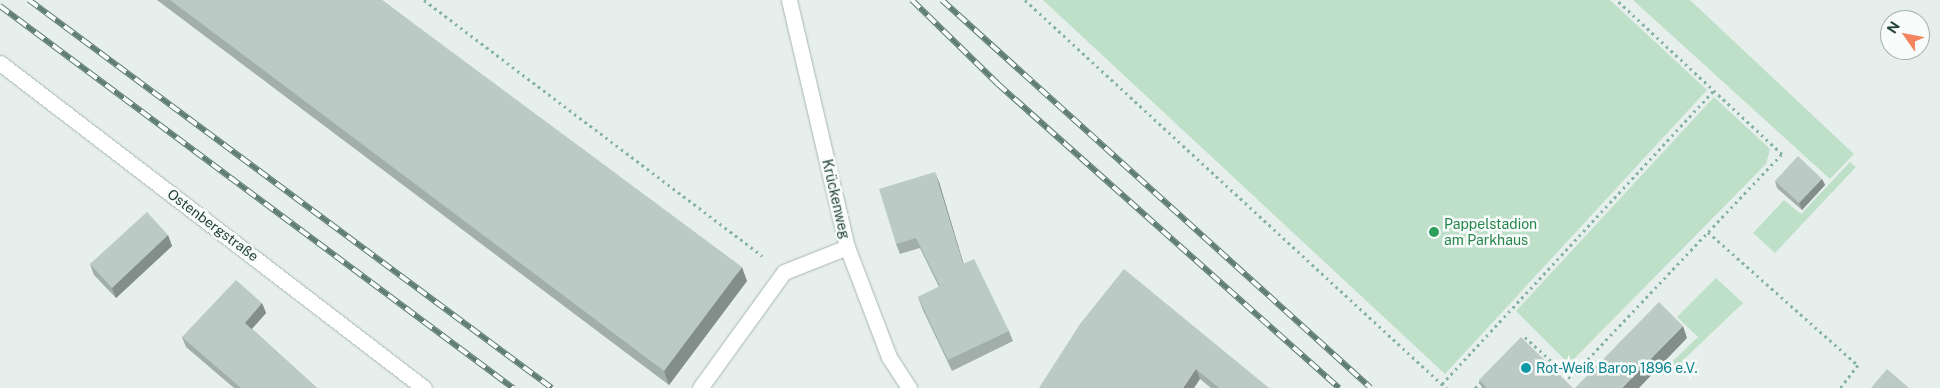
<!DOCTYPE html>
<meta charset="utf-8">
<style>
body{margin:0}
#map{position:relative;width:1940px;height:388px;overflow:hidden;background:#e6efeb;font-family:"Public Sans",sans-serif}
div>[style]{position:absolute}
.green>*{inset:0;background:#bfe0c8}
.path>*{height:3px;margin-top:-1.5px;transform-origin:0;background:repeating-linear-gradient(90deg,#86b3a5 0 2.5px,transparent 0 6.5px)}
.roads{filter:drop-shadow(0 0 1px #a8b8b2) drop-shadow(0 0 1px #a8b8b2)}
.service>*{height:15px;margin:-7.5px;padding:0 7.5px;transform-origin:7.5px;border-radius:7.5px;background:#fff}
.minor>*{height:15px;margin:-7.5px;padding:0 7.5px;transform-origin:7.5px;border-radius:7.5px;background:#fff}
.rail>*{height:5.5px;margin-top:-2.75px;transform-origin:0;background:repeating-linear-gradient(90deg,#f7fbf9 0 11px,#5f7d75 0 22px);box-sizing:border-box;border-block:1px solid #5f7d75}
.wall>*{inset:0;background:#a1aea9}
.shaded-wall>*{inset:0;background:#838d89}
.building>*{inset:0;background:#bbcac4}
.dots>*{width:14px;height:14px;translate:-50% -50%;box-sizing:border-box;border:2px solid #f7fbf9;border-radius:50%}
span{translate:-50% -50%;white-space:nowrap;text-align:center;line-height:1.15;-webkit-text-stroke:5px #f7fbf9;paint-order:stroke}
.street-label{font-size:14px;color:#24423a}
.leisure-label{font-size:14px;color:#27864d}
.left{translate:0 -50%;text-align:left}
.culture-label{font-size:14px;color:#0d838f}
.north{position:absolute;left:1880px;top:10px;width:50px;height:50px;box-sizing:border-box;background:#f7fbf9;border:1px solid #a3b1ad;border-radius:50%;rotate:303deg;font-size:14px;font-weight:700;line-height:20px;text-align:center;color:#24423a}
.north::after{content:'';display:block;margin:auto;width:18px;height:22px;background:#f4845f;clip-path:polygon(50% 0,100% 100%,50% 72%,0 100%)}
</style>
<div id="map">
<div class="green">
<div style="clip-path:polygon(1043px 0,1610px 0,1707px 90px,1445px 374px)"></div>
<div style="clip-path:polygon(1633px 0,1690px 0,1854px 154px,1830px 179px)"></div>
<div style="clip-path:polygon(1714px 97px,1770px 149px,1766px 164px,1569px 364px,1516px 311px)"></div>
<div style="clip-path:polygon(1850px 162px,1856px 167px,1775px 253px,1753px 233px,1784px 200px,1801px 214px)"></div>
<div style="clip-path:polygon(1716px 278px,1743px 303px,1676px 367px,1671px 363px,1698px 337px,1677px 317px)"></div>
</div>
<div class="path">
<div style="left:424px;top:0;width:424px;rotate:37.1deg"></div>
<div style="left:1025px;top:0;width:573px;rotate:42.66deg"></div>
<div style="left:1708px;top:232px;width:200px;rotate:41.6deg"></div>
<div style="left:1858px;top:365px;width:29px;rotate:128deg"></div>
<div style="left:1521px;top:341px;width:6px;rotate:-45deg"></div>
<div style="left:1525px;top:337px;width:61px;rotate:42.3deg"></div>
<div style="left:1570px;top:378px;width:308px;rotate:-46.6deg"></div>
<div style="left:1782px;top:154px;width:226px;rotate:-137deg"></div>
<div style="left:1442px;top:384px;width:401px;rotate:-47.2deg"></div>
<div style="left:1475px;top:388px;width:11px;rotate:-45deg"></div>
</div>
<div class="roads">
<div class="service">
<div style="left:700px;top:388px;width:143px;rotate:-54.1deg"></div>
<div style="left:784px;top:272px;width:68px;rotate:-21.6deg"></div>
</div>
<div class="minor">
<div style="left:789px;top:0;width:254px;rotate:76.8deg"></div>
<div style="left:847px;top:247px;width:118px;rotate:69.1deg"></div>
<div style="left:889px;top:357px;width:37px;rotate:57deg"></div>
<div style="left:0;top:63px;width:534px;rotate:37.47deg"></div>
</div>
</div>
<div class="rail">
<div style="left:29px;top:0;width:651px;rotate:36.57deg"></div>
<div style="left:912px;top:0;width:120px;rotate:44.3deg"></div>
<div style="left:998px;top:84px;width:457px;rotate:41.7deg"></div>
<div style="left:942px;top:0;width:578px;rotate:42.13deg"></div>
<div style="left:0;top:6px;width:640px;rotate:36.67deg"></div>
</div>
<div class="wall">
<div style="clip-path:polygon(157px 0,382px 0,747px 281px,669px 385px)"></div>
<div style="clip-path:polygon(1822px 179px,1825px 185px,1802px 210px,1777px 188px,1775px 181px)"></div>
<div style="clip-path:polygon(939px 182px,963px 264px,1009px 331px,1013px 341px,952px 371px,922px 308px,918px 297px,939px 287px,920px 248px,900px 254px,896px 244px)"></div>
<div style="clip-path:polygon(168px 235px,172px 246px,116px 298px,94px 275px,90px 264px)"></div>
<div style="clip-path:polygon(262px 303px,266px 313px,252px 329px,317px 388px,234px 388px,186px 347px,182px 337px)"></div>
<div style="clip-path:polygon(1080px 324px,1269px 388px,1211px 388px,1200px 379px)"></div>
<div style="clip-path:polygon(1479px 380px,1573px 388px,1482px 388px)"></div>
</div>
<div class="shaded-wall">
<div style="clip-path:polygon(935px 172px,939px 182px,967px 275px,963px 264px)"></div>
<div style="clip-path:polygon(1822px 179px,1825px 185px,1802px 210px,1799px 203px)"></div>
<div style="clip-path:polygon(168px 235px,172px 246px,116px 298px,112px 288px)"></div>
<div style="clip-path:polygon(742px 267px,747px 281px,669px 385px,664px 371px)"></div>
<div style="clip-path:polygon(262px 303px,266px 313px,248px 333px,245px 323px)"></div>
<div style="clip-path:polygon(1683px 326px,1687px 338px,1639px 388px,1622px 388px)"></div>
<div style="clip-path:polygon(1196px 369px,1200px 379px,1194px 388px,1183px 388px)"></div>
</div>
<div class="building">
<div style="clip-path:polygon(170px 0,382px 0,742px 267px,664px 371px)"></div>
<div style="clip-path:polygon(1798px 156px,1822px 179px,1799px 203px,1775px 181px)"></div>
<div style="clip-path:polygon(935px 172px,963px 264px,974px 259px,1009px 331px,948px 360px,918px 297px,940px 286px,916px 238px,896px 244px,879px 189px)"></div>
<div style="clip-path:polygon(147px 212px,168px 235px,112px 288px,90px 264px)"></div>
<div style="clip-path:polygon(1124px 269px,1269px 388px,1219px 388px,1196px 369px,1183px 388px,1039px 388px,1080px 324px)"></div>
<div style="clip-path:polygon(236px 280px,262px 303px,245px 323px,317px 388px,241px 388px,182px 337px)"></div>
<div style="clip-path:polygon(1659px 302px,1683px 326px,1622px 388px,1575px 388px)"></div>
<div style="clip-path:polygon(1521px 337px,1573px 388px,1487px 388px,1479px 380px)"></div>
<div style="clip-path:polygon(1887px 369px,1909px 388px,1871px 388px)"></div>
</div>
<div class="dots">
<div style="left:1434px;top:232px;background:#2e9e5b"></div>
<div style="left:1526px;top:368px;background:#0f9aa8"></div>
</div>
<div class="street-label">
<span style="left:836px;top:199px;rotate:77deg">Krückenweg</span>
<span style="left:213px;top:225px;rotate:37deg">Ostenbergstraße</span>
</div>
<div class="leisure-label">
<span class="left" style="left:1444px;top:232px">Pappelstadion<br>am Parkhaus</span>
</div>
<div class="culture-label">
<span class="left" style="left:1536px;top:368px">Rot-Weiß Barop 1896 e.V.</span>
</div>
<div class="north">N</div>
</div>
